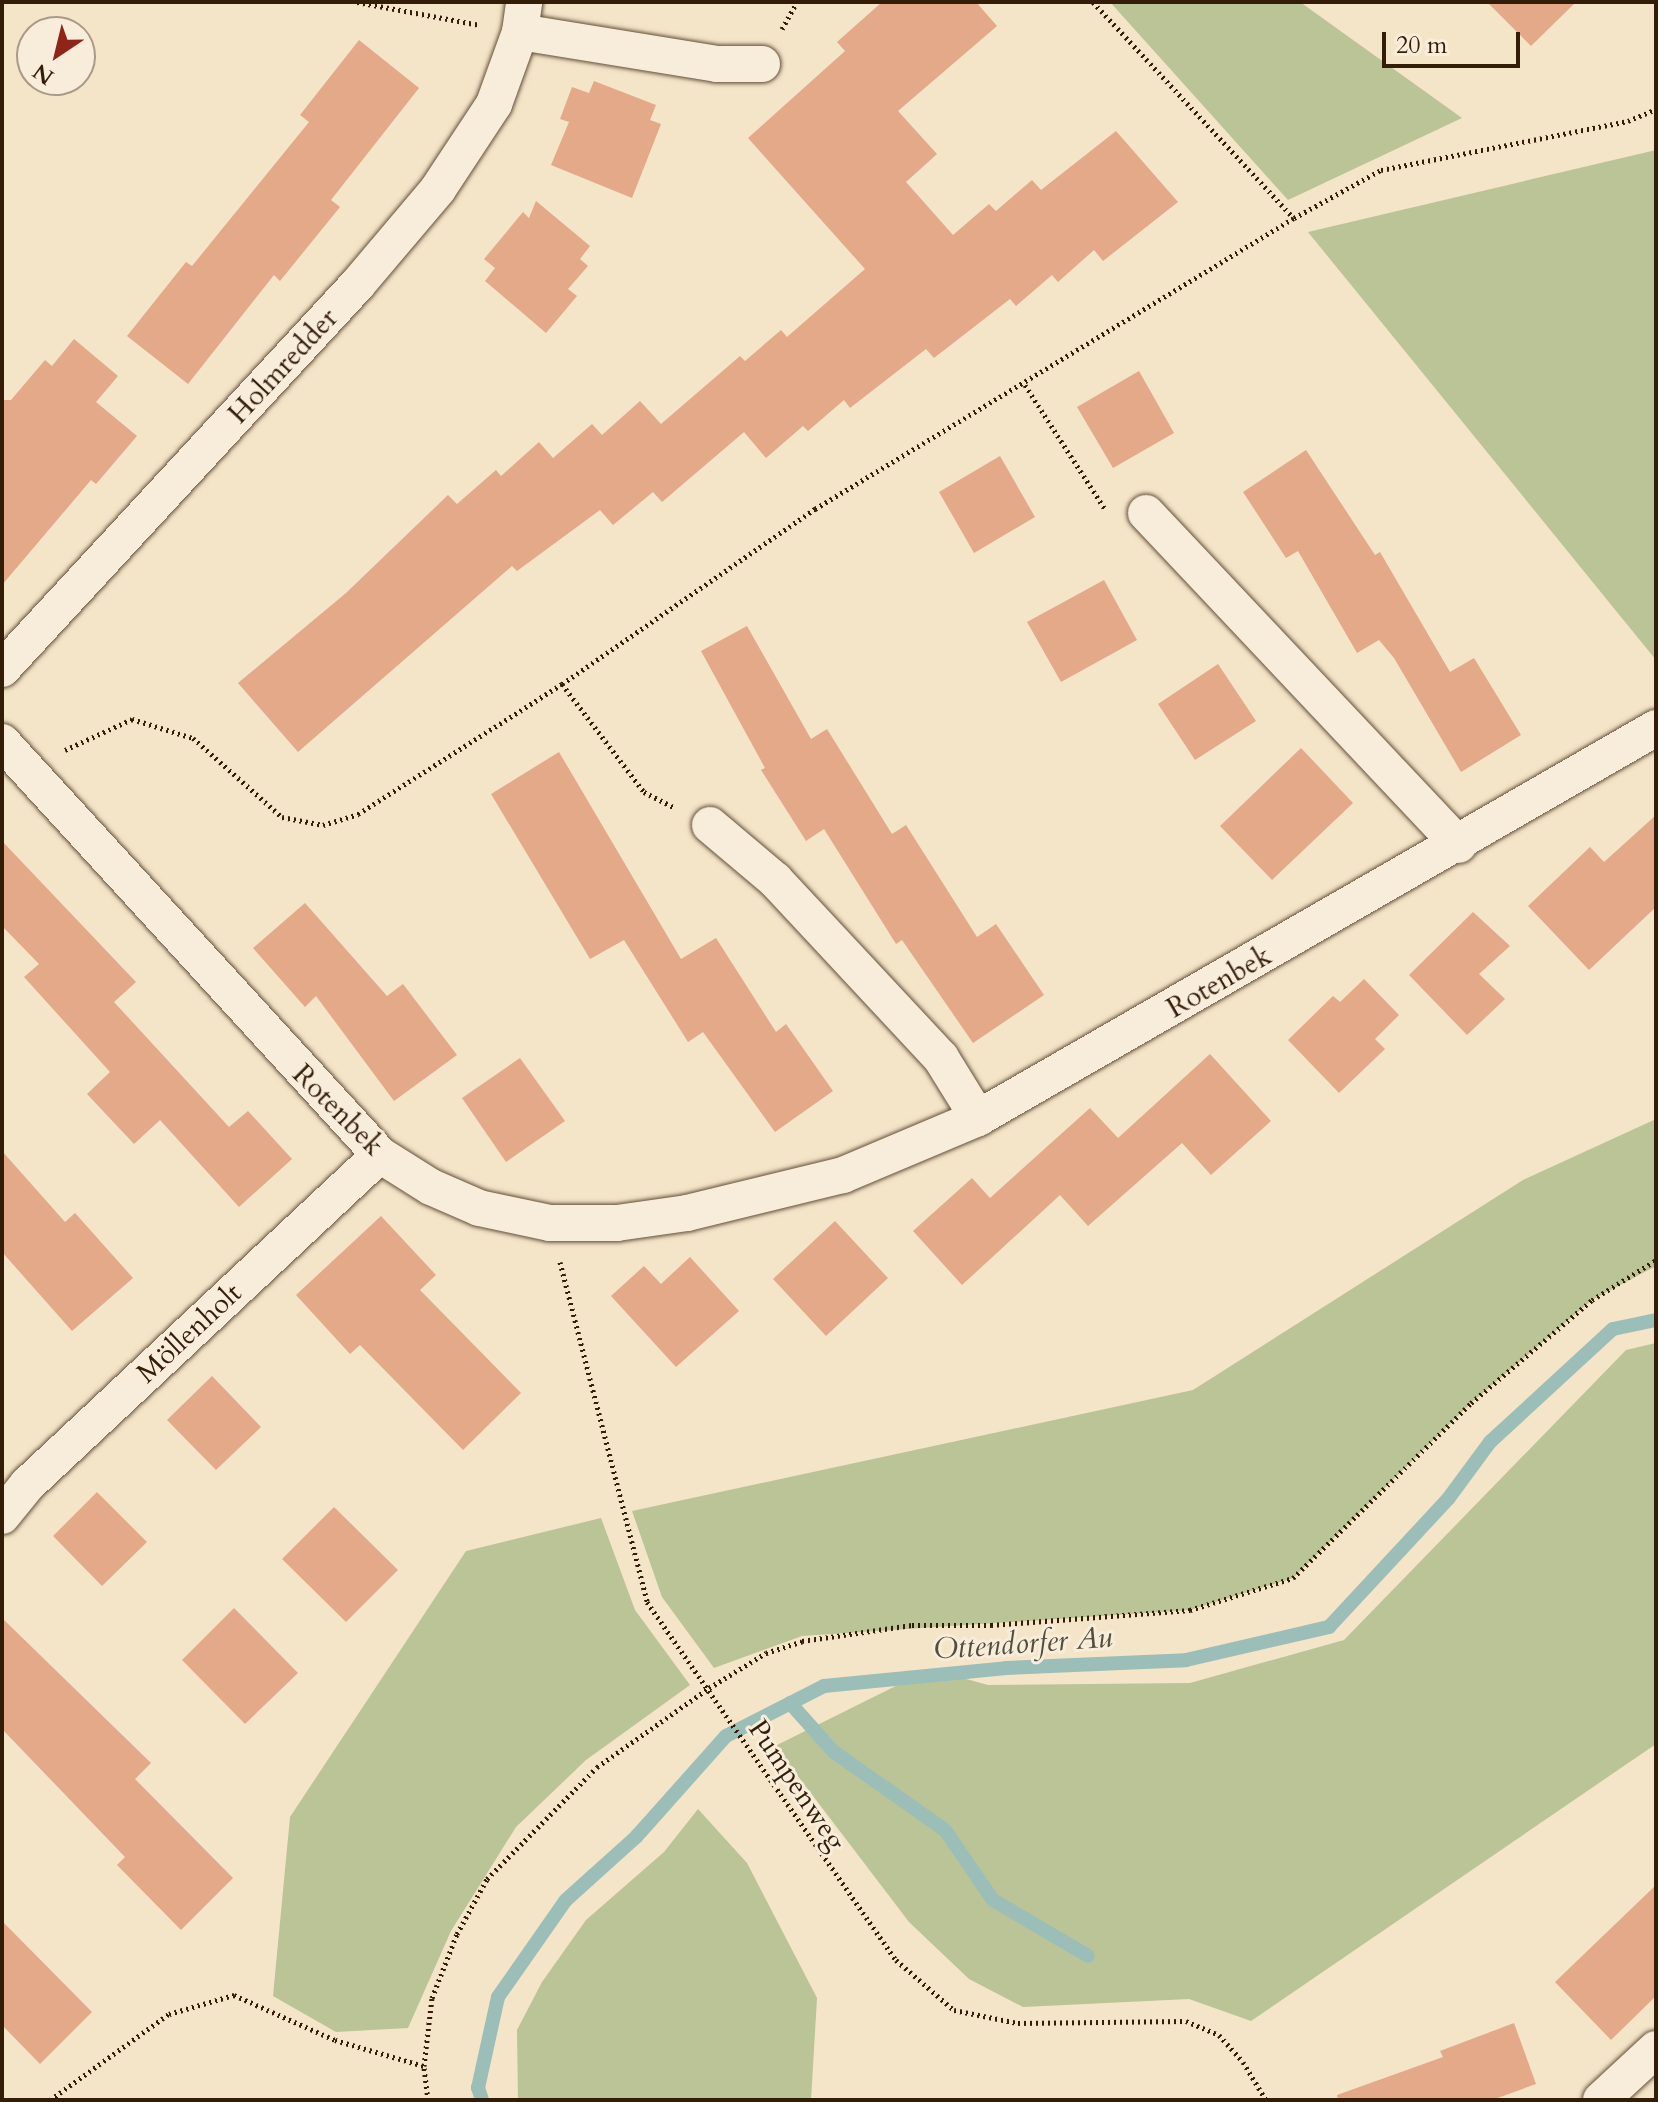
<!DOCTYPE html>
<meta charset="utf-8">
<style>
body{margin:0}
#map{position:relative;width:1658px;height:2102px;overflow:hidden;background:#f4e4c8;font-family:Cardo,serif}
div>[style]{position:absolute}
.green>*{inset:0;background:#bac496}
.stream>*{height:14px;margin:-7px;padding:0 7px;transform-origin:7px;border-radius:7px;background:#9cbeb8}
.building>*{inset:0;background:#e4a989}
.path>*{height:5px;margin-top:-2.5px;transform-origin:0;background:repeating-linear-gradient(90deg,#331d09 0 2px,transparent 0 6px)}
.roads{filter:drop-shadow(0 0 2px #634f39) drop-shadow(0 0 2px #634f39)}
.street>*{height:36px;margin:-18px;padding:0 18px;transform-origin:18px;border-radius:18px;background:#f8eddb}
span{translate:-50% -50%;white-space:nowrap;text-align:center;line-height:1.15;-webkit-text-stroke:6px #f8eddb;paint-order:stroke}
.street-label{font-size:28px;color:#331d09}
.water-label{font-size:30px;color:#524d3e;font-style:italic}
.frame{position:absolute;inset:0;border:4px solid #331d09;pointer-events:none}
.north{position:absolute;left:16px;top:16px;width:80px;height:80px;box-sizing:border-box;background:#f8eddb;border:2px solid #a99a87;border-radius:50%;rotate:215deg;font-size:22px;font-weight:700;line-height:32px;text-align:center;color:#331d09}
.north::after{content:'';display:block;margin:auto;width:28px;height:36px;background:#8f2418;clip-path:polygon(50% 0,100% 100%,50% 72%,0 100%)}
.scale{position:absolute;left:1382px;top:32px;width:138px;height:36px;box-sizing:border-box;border:4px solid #331d09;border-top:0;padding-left:10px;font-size:24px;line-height:28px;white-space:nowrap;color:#331d09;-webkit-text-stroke:6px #f8eddb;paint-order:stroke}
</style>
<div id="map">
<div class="green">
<div style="clip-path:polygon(1110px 2px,1300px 2px,1462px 118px,1288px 200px)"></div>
<div style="clip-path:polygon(1656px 150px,1656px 660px,1308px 232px)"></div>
<div style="clip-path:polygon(1656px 1119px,1656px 1266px,1592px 1300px,1471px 1403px,1293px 1578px,1190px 1610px,802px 1636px,714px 1668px,662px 1597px,632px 1511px,1193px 1390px,1523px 1180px)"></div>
<div style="clip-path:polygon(1656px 1343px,1656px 1744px,1251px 2021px,1189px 1999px,1023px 2007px,969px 1979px,909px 1922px,775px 1746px,930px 1669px,988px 1685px,1190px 1683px,1344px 1640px,1626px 1350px)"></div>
<div style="clip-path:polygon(601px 1518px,635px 1610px,690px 1685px,586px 1760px,516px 1827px,451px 1931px,408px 2028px,336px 2032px,273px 1996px,290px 1817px,466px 1551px)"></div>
<div style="clip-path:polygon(698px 1809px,747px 1863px,817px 1998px,811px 2100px,518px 2100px,517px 2030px,542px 1982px,586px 1920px,664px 1852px)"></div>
</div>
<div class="stream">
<div style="left:790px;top:1703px;width:66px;rotate:48.1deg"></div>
<div style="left:834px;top:1752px;width:136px;rotate:35.1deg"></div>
<div style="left:945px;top:1830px;width:85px;rotate:55.6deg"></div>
<div style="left:993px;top:1900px;width:110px;rotate:30.5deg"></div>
<div style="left:482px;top:2100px;width:13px;rotate:-108deg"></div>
<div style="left:478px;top:2088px;width:93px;rotate:-77.6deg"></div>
<div style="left:498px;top:1997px;width:118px;rotate:-55deg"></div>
<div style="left:566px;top:1900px;width:94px;rotate:-42deg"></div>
<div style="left:636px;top:1837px;width:135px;rotate:-48.3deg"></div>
<div style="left:726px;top:1736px;width:110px;rotate:-27deg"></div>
<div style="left:824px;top:1686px;width:183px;rotate:-5.6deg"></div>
<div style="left:1006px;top:1668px;width:180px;rotate:-2.5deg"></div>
<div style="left:1186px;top:1660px;width:147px;rotate:-13deg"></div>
<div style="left:1329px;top:1627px;width:175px;rotate:-47.1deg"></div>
<div style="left:1448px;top:1499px;width:71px;rotate:-53.6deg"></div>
<div style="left:1490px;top:1442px;width:167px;rotate:-42.6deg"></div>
<div style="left:1613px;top:1329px;width:44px;rotate:-11.8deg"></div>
</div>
<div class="building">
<div style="clip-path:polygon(882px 2px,976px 2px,997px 26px,898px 111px,937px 154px,906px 182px,953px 235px,989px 204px,996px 211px,1032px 180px,1041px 190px,1116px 131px,1178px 202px,1103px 261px,1094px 250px,1058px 282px,1052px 275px,1016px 306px,1010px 299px,934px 358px,926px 349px,850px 408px,844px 400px,808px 431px,803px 426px,766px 458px,744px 432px,662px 502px,653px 492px,613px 525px,600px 510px,517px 571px,512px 566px,298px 752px,238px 683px,346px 593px,448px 495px,457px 504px,496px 470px,501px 476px,539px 442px,553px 458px,592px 424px,602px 435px,640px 401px,661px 424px,740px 356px,745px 361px,781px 330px,787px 337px,865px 269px,748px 138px,845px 51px,837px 42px)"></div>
<div style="clip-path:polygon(1487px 2px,1576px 2px,1531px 46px)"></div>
<div style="clip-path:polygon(359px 40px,419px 88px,331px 200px,340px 207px,280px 281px,274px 275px,188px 384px,127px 336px,186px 262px,192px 266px,309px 122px,300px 115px)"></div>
<div style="clip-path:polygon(594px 81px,656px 105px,650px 120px,661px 124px,632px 198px,551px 165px,569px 122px,560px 119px,572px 87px,589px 93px)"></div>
<div style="clip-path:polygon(536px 201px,590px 246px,580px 259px,588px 266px,568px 289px,577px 296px,546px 333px,485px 281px,495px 268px,484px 259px,523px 212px,529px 218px)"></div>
<div style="clip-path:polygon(74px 339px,118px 376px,96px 402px,137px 436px,96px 484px,91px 480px,2px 585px,2px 400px,11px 400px,45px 360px,52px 366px)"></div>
<div style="clip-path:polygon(1139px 371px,1174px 433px,1113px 468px,1077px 407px)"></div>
<div style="clip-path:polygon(1306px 450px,1375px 555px,1380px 552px,1450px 672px,1474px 658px,1521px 735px,1461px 772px,1394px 658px,1379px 640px,1357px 653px,1298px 551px,1286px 558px,1243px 492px)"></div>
<div style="clip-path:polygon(1000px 456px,1035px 517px,974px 553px,939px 492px)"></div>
<div style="clip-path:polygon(1104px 580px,1137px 640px,1061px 682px,1027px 622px)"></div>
<div style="clip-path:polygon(747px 626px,811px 739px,827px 729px,892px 834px,906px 825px,977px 937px,996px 924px,1044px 995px,973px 1043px,902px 940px,896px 944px,824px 829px,806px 841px,761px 770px,765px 768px,701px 651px)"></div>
<div style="clip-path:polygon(1218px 664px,1256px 721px,1195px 760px,1158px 704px)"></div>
<div style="clip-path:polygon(1301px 748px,1353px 803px,1272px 880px,1220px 826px)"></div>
<div style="clip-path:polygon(559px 752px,681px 959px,716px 938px,776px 1032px,786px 1024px,833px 1091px,775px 1132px,703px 1032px,688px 1042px,624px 940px,590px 959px,491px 794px)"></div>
<div style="clip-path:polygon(1656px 815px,1656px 907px,1589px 970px,1528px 906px,1590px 847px,1604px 862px)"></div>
<div style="clip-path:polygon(2px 841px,136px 982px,114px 1002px,229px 1127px,248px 1111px,292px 1159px,239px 1207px,160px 1120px,134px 1144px,87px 1094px,110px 1072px,24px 977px,39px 964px,2px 926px)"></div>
<div style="clip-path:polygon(305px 903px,387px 996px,403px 984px,457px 1055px,394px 1101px,316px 996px,305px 1007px,253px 948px)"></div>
<div style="clip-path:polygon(1473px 912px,1510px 946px,1479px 974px,1505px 999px,1467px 1035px,1409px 975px)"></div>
<div style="clip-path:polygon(1364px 979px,1399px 1015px,1375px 1039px,1385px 1049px,1339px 1093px,1288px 1040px,1333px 996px,1340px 1002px)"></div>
<div style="clip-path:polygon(1210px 1054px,1271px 1121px,1211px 1175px,1182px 1143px,1088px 1226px,1060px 1195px,962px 1285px,913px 1231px,972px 1178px,990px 1198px,1090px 1108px,1118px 1138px)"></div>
<div style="clip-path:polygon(520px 1058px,565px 1121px,506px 1162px,462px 1098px)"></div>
<div style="clip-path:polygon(2px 1151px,65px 1222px,75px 1213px,133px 1278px,72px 1331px,2px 1252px)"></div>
<div style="clip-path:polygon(381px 1216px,436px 1275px,420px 1290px,521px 1393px,463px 1450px,360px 1345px,350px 1354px,296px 1295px)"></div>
<div style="clip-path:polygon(835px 1221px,888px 1278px,826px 1336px,773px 1279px)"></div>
<div style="clip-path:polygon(690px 1257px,739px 1311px,676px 1367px,611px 1296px,644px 1266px,661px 1284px)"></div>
<div style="clip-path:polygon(212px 1376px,261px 1427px,216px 1470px,167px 1420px)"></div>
<div style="clip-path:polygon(97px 1492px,147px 1542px,102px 1586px,53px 1536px)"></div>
<div style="clip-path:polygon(334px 1507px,398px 1570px,346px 1622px,282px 1559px)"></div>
<div style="clip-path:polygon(234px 1608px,298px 1673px,245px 1724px,182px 1660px)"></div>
<div style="clip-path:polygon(2px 1618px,151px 1763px,135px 1779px,233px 1878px,181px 1930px,117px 1865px,125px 1857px,2px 1729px)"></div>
<div style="clip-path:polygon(1656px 1885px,1656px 1996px,1611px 2040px,1555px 1982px)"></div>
<div style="clip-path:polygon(2px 1921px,92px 2012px,40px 2064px,2px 2025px)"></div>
<div style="clip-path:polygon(1514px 2023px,1536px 2084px,1492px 2100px,1338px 2100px,1337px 2095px,1443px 2057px,1440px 2051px)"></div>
</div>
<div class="path">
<div style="left:357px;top:2px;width:125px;rotate:10.6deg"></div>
<div style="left:1093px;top:2px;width:295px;rotate:47.1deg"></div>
<div style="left:782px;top:29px;width:31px;rotate:-61deg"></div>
<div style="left:1025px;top:385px;width:148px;rotate:57.2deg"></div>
<div style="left:562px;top:684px;width:136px;rotate:52.8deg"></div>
<div style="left:644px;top:792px;width:34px;rotate:27deg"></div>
<div style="left:65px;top:750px;width:74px;rotate:-24.8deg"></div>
<div style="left:132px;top:719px;width:64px;rotate:17.3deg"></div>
<div style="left:193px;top:738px;width:119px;rotate:41.6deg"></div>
<div style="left:282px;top:817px;width:42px;rotate:11deg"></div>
<div style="left:323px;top:825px;width:37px;rotate:-17deg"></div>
<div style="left:358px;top:814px;width:242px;rotate:-32.5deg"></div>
<div style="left:562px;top:684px;width:308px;rotate:-34.7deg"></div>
<div style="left:815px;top:509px;width:560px;rotate:-31.28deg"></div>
<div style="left:1294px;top:218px;width:99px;rotate:-28.9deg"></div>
<div style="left:1381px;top:170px;width:252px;rotate:-11.2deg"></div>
<div style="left:1628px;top:121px;width:30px;rotate:-23deg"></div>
<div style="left:560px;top:1262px;width:351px;rotate:75.6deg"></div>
<div style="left:647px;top:1602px;width:436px;rotate:55.2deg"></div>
<div style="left:896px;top:1960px;width:77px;rotate:40.8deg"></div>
<div style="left:954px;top:2010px;width:65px;rotate:11.5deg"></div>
<div style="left:1018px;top:2023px;width:168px;rotate:-0.7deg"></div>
<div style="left:1186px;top:2021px;width:36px;rotate:23deg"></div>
<div style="left:1219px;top:2035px;width:36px;rotate:48deg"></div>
<div style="left:1243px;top:2062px;width:44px;rotate:58.8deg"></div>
<div style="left:50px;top:2100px;width:147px;rotate:-35.9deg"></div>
<div style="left:169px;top:2014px;width:68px;rotate:-16.3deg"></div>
<div style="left:234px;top:1995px;width:111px;rotate:24deg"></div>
<div style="left:335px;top:2040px;width:93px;rotate:16.3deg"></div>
<div style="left:428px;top:2100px;width:34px;rotate:-97deg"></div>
<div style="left:424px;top:2066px;width:68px;rotate:-83.3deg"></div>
<div style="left:432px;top:1998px;width:69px;rotate:-68.7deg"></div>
<div style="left:457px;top:1934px;width:63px;rotate:-61.4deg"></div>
<div style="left:487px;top:1879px;width:157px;rotate:-45.5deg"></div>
<div style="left:597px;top:1767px;width:137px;rotate:-35.2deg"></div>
<div style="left:709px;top:1688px;width:67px;rotate:-31.6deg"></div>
<div style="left:766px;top:1653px;width:38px;rotate:-18deg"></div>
<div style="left:802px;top:1641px;width:111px;rotate:-8.3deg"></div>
<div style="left:912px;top:1625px;width:79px"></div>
<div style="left:991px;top:1625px;width:200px;rotate:-4.3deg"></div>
<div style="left:1190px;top:1610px;width:108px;rotate:-17.3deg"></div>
<div style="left:1293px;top:1578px;width:250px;rotate:-44.5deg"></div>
<div style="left:1471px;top:1403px;width:159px;rotate:-40.4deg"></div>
<div style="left:1592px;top:1300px;width:75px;rotate:-32deg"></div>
</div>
<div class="roads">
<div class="street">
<div style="left:520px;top:32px;width:200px;rotate:9.2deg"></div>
<div style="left:717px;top:64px;width:45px"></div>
<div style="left:1146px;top:513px;width:456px;rotate:46.7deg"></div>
<div style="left:2px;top:669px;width:523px;rotate:-47.25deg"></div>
<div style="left:357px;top:285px;width:126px;rotate:-49.8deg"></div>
<div style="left:438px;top:189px;width:102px;rotate:-56.6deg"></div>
<div style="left:494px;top:104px;width:77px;rotate:-70.1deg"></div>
<div style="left:520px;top:32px;width:30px;rotate:-82deg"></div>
<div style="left:2px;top:742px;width:560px;rotate:47.53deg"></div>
<div style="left:380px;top:1155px;width:60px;rotate:32.1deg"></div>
<div style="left:431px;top:1187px;width:52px;rotate:23.6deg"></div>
<div style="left:479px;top:1208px;width:73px;rotate:11.9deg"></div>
<div style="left:550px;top:1223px;width:67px"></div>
<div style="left:617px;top:1223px;width:71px;rotate:-8.1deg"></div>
<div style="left:687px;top:1213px;width:161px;rotate:-13.7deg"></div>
<div style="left:843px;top:1175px;width:147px;rotate:-22.9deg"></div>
<div style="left:978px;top:1118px;width:782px;rotate:-29.91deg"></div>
<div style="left:710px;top:825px;width:85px;rotate:40.2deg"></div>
<div style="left:775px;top:880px;width:243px;rotate:47deg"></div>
<div style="left:941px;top:1058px;width:70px;rotate:58.3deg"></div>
<div style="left:2px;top:1516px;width:40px;rotate:-51deg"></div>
<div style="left:27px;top:1485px;width:483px;rotate:-43.1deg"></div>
<div style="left:1601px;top:2100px;width:75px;rotate:-42.8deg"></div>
</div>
</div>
<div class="street-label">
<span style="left:283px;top:366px;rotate:-47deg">Holmredder</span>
<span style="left:1219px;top:982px;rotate:-30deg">Rotenbek</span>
<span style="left:338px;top:1110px;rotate:45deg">Rotenbek</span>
<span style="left:189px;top:1333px;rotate:-43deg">Möllenholt</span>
<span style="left:797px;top:1785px;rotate:56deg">Pumpenweg</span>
</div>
<div class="water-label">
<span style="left:1023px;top:1644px;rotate:-4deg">Ottendorfer Au</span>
</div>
<div class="frame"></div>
<div class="north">N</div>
<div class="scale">20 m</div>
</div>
